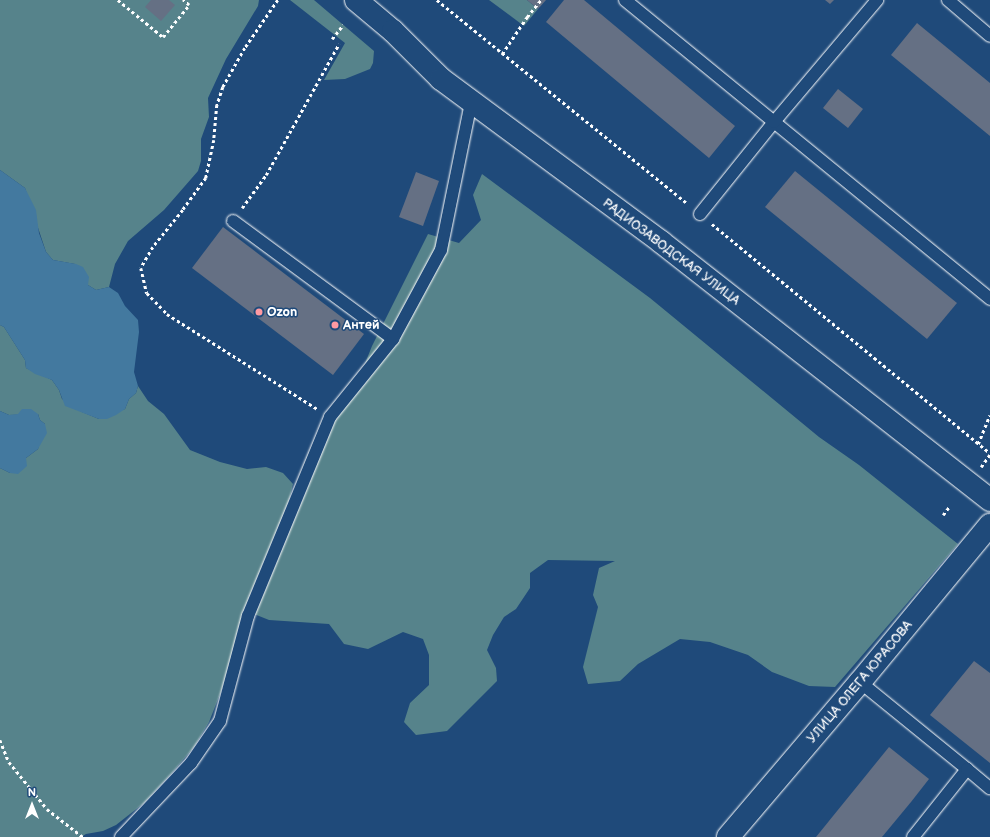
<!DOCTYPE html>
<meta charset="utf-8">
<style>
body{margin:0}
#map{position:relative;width:990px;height:837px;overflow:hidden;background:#1f4a7a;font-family:"Balsamiq Sans",sans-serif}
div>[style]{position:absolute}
.green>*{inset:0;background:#56838b}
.water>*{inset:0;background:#43799f}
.building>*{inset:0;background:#657084}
.path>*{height:2.5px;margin-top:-1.25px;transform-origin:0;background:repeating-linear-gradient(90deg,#fff 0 3px,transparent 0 6px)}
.roads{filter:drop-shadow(0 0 1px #fff) drop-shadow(0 0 1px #fff)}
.lane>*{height:12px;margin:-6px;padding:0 6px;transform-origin:6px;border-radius:6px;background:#1f4a7a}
.street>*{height:22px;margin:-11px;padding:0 11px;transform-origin:11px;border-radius:11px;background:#1f4a7a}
.dots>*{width:11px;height:11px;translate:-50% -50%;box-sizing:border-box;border:2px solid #1f4a7a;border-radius:50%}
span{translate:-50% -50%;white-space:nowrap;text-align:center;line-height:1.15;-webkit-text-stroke:3px #1f4a7a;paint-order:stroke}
.street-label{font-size:13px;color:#fff}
.poi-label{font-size:13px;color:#fff;font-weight:700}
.left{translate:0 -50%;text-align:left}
.north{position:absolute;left:12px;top:785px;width:40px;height:40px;-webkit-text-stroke:3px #1f4a7a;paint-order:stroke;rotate:0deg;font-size:11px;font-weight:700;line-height:16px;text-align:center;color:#fff}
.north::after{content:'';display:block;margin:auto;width:14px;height:18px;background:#fff;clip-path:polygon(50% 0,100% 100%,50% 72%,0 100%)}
</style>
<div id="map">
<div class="green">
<div style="clip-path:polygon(0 0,259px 0,258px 6px,226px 59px,208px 98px,209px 117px,201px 139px,201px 161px,198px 171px,164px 210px,128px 241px,115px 264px,109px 287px,96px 290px,88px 285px,75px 264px,53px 260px,46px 252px,25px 188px,0 170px)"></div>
<div style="clip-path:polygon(290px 0,314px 0,374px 51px,373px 63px,370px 69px,345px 79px,324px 80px,345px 43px)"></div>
<div style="clip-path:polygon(489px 0,527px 0,538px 9px,524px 26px)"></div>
<div style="clip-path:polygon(482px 174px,650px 298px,819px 437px,859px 465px,958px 544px,835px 687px,809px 686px,772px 672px,748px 655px,710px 642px,680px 639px,638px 664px,620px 681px,588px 684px,583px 667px,598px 607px,593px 595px,599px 568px,615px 561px,548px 560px,530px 573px,530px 588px,516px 609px,504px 617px,493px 635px,487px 650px,496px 668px,497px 681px,447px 731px,416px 735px,404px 722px,410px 703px,429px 685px,429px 655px,423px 639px,403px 632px,368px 649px,344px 644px,329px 624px,269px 620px,249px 612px,307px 456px,327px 417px,358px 381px,372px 346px,428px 234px,459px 243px,481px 220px,473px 195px)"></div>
<div style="clip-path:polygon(0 325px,4px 327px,25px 360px,26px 368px,52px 380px,59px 390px,62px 399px,82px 412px,99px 419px,125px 409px,129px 399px,136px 393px,138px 386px,148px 401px,164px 414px,190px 450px,220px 462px,247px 469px,266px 467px,283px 473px,293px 484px,288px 505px,243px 616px,222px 689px,209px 722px,194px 747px,171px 774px,144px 803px,116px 825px,103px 831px,86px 834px,81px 837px,0 837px,0 468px,10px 473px,26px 466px,26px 458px,38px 449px,45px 424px,40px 420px,38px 414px,9px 415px,0 411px)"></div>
</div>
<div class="water">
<div style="clip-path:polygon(0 170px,25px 188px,36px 210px,39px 233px,46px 252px,53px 260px,76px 264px,83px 267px,89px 277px,88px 285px,96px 290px,109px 287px,118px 293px,125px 306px,138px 320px,139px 332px,134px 372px,138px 386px,136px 393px,129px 399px,125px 409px,116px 415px,107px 419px,99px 419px,65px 406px,59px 390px,52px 380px,35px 374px,26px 368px,25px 360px,4px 327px,0 325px)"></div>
<div style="clip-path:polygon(22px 409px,31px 409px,38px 414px,40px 420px,45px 424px,47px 433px,38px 449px,26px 458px,27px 466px,18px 474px,10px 473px,0 468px,0 411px,9px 415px,18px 414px)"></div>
</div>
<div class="building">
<div style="clip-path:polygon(151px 0,169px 0,175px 5px,161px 21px,145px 7px)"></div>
<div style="clip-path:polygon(527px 0,546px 0,538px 9px)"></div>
<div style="clip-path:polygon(564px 0,584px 0,735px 126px,709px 158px,546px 22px)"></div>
<div style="clip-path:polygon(825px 0,834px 0,830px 4px)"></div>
<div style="clip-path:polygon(917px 23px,990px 83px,990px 136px,891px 55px)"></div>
<div style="clip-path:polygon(838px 89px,863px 109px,848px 128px,823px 108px)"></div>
<div style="clip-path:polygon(795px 171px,957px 303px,927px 339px,765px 207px)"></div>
<div style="clip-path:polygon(416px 172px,439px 181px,423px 226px,399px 217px)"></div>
<div style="clip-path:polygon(223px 227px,364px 334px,333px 375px,192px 268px)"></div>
<div style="clip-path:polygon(974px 661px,990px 673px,990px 763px,930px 715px)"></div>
<div style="clip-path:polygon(889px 747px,929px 779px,911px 802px,882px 837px,816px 837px)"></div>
</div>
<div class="path">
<div style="left:118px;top:0;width:58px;rotate:39.4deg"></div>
<div style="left:163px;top:37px;width:41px;rotate:-50.9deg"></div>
<div style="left:189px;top:5px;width:8px;rotate:-140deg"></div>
<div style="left:278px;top:0;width:58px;rotate:124.5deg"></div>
<div style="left:245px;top:48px;width:45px;rotate:119.4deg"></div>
<div style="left:223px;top:87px;width:19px;rotate:108deg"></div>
<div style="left:217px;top:105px;width:35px;rotate:95deg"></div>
<div style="left:214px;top:140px;width:39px;rotate:102deg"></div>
<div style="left:206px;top:178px;width:39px;rotate:126deg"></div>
<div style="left:183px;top:210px;width:48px;rotate:129deg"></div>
<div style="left:153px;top:247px;width:24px;rotate:120deg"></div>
<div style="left:141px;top:268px;width:26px;rotate:77deg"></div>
<div style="left:147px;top:293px;width:29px;rotate:46deg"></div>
<div style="left:167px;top:314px;width:178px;rotate:32.3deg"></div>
<div style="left:437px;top:0;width:323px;rotate:39.1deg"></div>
<div style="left:332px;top:39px;width:18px;rotate:-52deg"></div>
<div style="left:502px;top:54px;width:45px;rotate:-56deg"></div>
<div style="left:527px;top:17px;width:22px;rotate:-51deg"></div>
<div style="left:242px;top:208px;width:41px;rotate:-54deg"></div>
<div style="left:266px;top:175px;width:150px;rotate:-60.9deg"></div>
<div style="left:712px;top:224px;width:360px;rotate:39.5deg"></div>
<div style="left:978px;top:444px;width:31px;rotate:-68deg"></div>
<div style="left:981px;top:467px;width:16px;rotate:-55deg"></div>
<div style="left:943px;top:515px;width:10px;rotate:-53deg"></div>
<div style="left:0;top:740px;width:24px;rotate:68deg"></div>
<div style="left:9px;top:762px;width:60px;rotate:51deg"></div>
<div style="left:47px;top:809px;width:46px;rotate:37.9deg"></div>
</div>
<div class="roads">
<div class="lane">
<div style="left:625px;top:0;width:472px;rotate:39.3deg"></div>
<div style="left:948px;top:0;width:55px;rotate:40.6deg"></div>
<div style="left:700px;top:214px;width:118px;rotate:-51.2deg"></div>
<div style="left:774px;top:122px;width:160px;rotate:-49.8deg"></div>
<div style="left:233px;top:221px;width:199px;rotate:36.4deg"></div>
<div style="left:860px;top:682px;width:138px;rotate:39.1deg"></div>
<div style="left:121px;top:837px;width:102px;rotate:-46.6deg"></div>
<div style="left:191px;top:763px;width:51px;rotate:-55.4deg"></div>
<div style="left:220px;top:721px;width:109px;rotate:-75.1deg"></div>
<div style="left:248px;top:616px;width:215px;rotate:-67.6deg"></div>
<div style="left:330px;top:417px;width:100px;rotate:-51.1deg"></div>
<div style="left:393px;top:339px;width:101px;rotate:-61.7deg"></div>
<div style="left:441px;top:250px;width:151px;rotate:-78.5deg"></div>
<div style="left:913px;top:837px;width:87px;rotate:-51.5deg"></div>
<div style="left:967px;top:769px;width:30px;rotate:40deg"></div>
</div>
<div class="street">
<div style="left:356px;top:0;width:48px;rotate:40deg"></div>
<div style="left:393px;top:31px;width:68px;rotate:45deg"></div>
<div style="left:441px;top:79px;width:274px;rotate:36.5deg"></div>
<div style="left:661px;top:242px;width:418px;rotate:38.1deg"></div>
<div style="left:728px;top:837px;width:204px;rotate:-49.6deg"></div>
<div style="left:860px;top:682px;width:204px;rotate:-50.4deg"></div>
</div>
</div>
<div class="dots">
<div style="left:259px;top:312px;background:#ff9aa2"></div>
<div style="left:335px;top:325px;background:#ff9aa2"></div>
</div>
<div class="street-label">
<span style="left:671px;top:252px;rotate:37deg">РАДИОЗАВОДСКАЯ УЛИЦА</span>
<span style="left:860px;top:682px;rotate:-50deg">УЛИЦА ОЛЕГА ЮРАСОВА</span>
</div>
<div class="poi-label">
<span class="left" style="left:267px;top:312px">Ozon</span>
<span class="left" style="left:343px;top:325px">Антей</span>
</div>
<div class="north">N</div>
</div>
